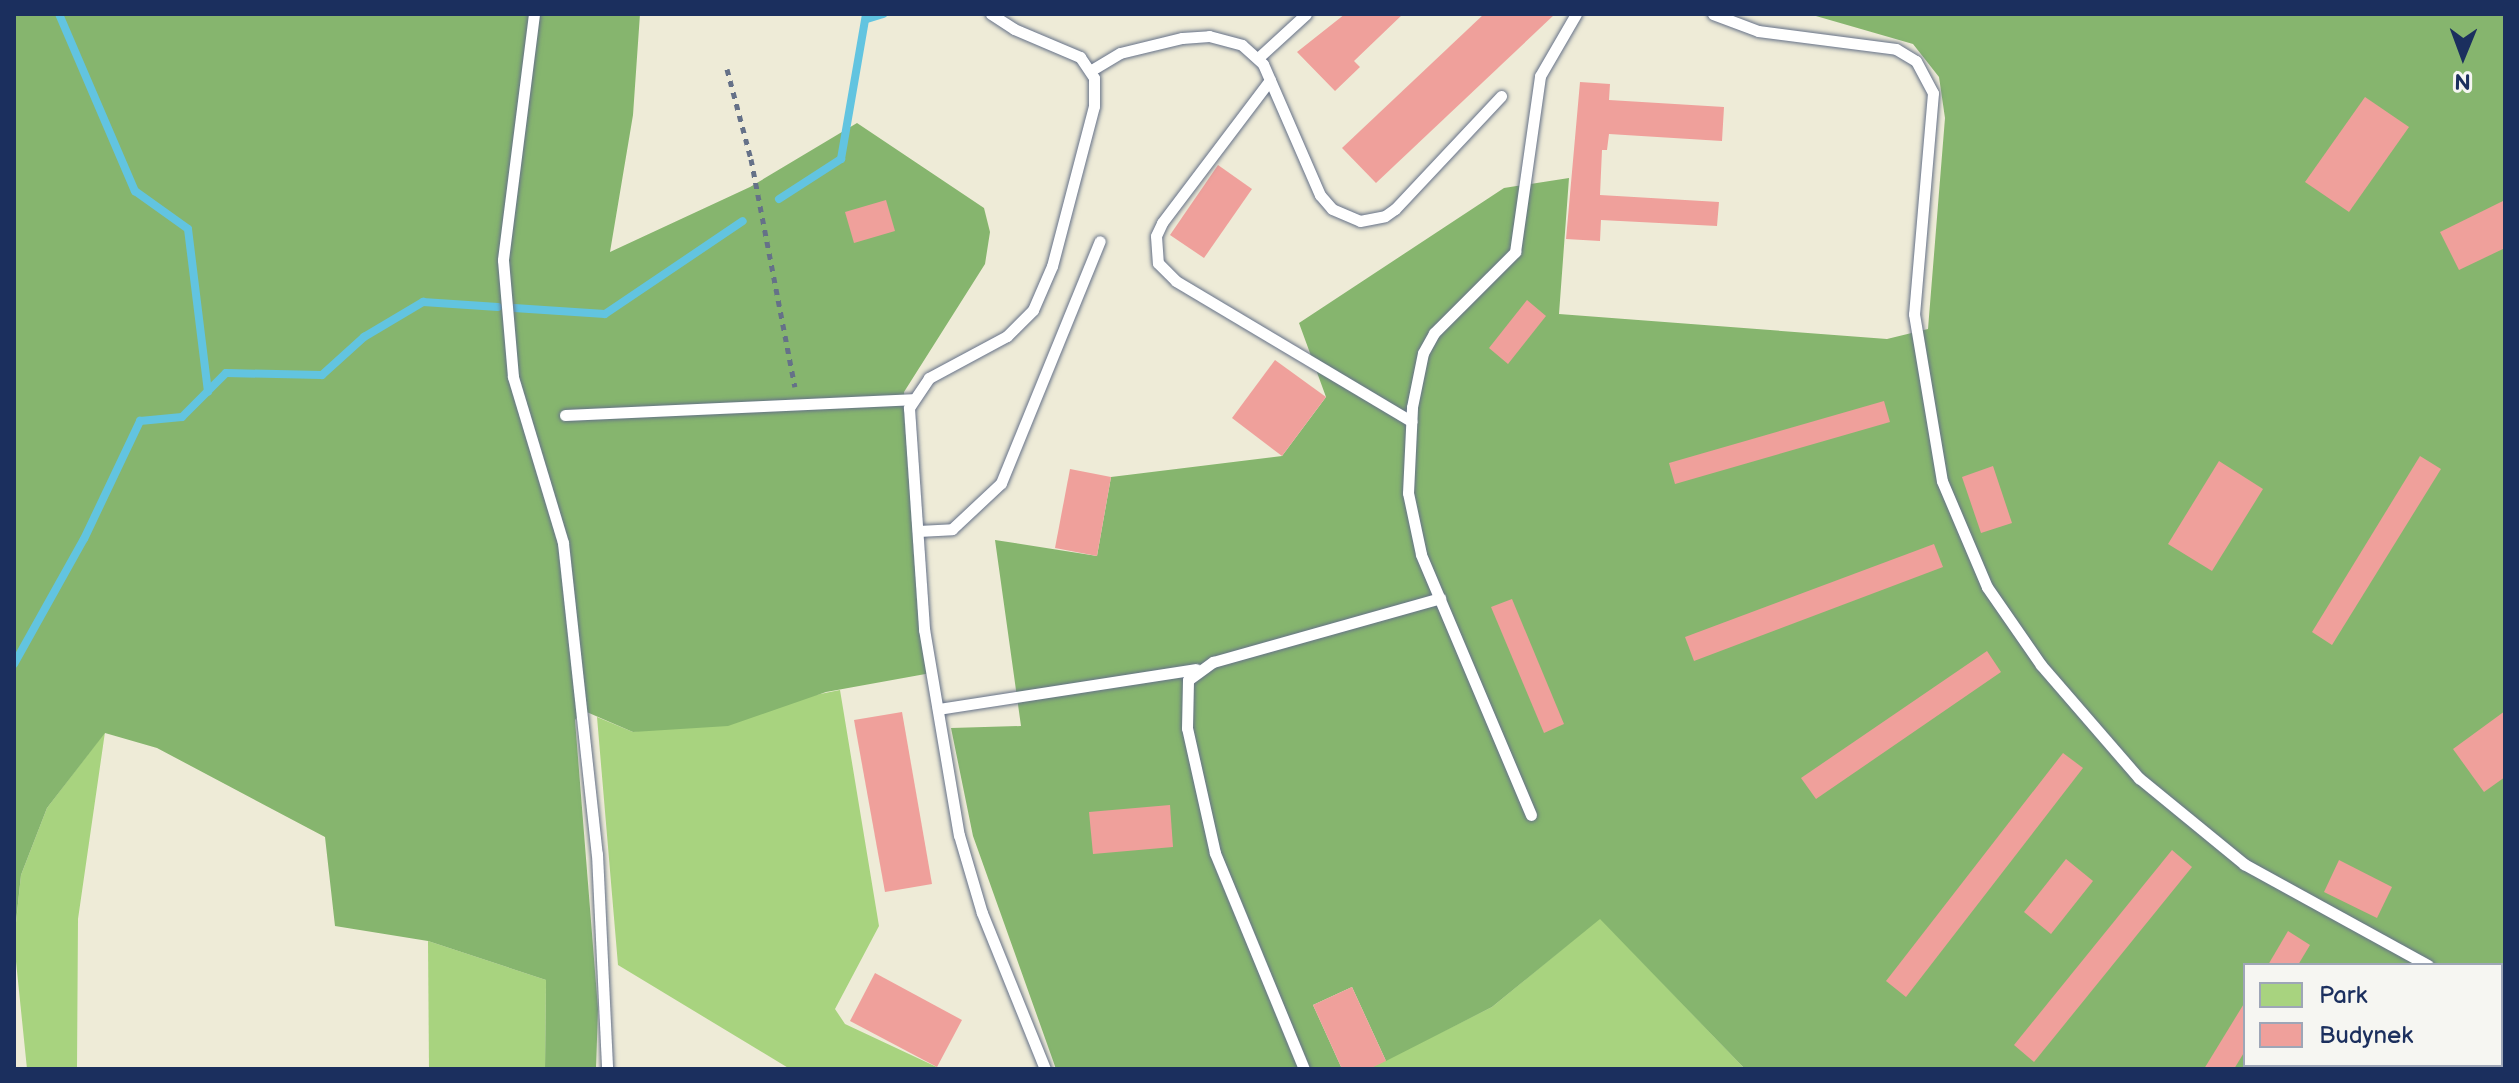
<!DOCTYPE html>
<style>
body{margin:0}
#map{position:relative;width:2519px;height:1083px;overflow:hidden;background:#eeebd7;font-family:"Balsamiq Sans",sans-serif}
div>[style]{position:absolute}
.green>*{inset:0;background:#a8d37f}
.forest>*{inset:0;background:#86b56e}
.stream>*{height:8px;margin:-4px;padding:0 4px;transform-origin:4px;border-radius:4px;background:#62c4e0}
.building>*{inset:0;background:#efa09b}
.path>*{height:5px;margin-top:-2.5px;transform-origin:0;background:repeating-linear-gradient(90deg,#657188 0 6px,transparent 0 12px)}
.roads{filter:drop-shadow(0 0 2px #657188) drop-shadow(0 0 2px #657188)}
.lane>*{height:11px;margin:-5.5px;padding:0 5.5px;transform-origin:5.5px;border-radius:5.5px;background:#fff}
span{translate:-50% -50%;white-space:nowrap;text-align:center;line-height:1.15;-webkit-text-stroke:8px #f6f6f2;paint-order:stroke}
.frame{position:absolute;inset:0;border:16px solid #1b2f5e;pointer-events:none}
.legend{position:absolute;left:2243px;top:963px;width:260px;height:104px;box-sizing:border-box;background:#f6f6f2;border:2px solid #9ea6b7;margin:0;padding:10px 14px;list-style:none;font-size:24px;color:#1b2f5e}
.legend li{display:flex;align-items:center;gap:16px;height:40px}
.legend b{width:40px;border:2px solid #9ea6b7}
.north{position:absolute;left:2423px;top:16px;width:80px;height:80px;-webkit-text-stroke:6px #f6f6f2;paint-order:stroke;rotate:181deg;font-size:22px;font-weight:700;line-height:32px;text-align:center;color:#1b2f5e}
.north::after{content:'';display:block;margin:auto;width:28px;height:36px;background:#1b2f5e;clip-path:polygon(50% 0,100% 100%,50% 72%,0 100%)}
</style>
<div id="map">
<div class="green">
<div style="clip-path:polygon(840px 690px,879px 926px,835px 1009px,845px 1024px,941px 1069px,790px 1069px,618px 965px,597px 717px,633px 732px)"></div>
<div style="clip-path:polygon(105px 732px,78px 919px,77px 1069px,27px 1069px,14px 942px,21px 875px,47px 808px)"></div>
<div style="clip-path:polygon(1600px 918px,1745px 1069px,1367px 1069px,1492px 1007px)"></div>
<div style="clip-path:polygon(428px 941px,546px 980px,545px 1069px,429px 1069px)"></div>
</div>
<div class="forest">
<div style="clip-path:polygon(14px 14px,640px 14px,633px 115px,610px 252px,750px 187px,857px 123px,984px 208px,990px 232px,985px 264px,904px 392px,931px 673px,826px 692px,728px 726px,633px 732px,582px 710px,575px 720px,598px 1009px,596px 1069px,545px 1069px,546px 980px,428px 941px,335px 926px,325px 837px,157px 748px,105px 733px,47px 808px,21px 875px,14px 941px)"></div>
<div style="clip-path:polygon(evenodd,1809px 14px,2505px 14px,2505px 1069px,1745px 1069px,1600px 919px,1492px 1007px,1386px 1061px,1352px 987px,1313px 1005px,1342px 1069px,1056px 1069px,973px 836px,951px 728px,1021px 726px,995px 540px,1097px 556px,1111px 477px,1282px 456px,1326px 397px,1299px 323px,1504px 188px,1569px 178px,1559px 314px,1887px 339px,1928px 329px,1945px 118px,1939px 77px,1913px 44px,1809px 14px,2245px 965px,2501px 965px,2501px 1065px,2245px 1065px,2245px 965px)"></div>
</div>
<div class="stream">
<div style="left:59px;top:14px;width:193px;rotate:66.8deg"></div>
<div style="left:135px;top:191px;width:65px;rotate:35.6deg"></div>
<div style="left:188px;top:229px;width:164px;rotate:83deg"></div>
<div style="left:867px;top:19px;width:17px;rotate:-17deg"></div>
<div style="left:779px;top:199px;width:74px;rotate:-32.8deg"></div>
<div style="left:841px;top:159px;width:147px;rotate:-80.2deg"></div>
<div style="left:514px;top:308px;width:91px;rotate:3.8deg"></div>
<div style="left:605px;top:314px;width:166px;rotate:-34deg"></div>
<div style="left:14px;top:664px;width:143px;rotate:-60.8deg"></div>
<div style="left:84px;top:539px;width:131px;rotate:-64.6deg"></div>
<div style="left:140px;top:421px;width:42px;rotate:-5.4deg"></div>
<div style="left:182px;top:417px;width:62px;rotate:-45deg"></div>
<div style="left:226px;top:373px;width:96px;rotate:1.2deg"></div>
<div style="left:322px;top:375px;width:57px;rotate:-42.1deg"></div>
<div style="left:364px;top:337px;width:69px;rotate:-30.7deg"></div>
<div style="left:423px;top:302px;width:75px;rotate:3.8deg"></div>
</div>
<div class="building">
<div style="clip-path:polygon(1345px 14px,1403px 14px,1354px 61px,1360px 67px,1335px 91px,1297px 52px)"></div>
<div style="clip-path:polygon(1484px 14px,1555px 14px,1376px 183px,1342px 148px)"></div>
<div style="clip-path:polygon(1580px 82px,1610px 84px,1609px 100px,1724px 107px,1722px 141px,1609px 134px,1607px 150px,1602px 150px,1600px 195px,1719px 202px,1717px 226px,1601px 220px,1600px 241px,1566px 239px)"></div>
<div style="clip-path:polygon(2365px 97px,2409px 127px,2349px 212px,2305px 182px)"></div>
<div style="clip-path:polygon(1218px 165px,1252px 189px,1204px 258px,1170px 235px)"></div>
<div style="clip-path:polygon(886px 200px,895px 231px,854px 243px,845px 212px)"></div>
<div style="clip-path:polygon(2505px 200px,2505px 248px,2459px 270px,2440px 232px)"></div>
<div style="clip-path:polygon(1527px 300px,1546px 316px,1508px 364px,1489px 348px)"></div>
<div style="clip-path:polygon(1275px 360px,1326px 397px,1282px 456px,1232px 418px)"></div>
<div style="clip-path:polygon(1884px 401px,1890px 422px,1675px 484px,1669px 463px)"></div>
<div style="clip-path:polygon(2420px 456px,2441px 469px,2332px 645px,2312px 632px)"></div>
<div style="clip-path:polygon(2219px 461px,2263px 489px,2212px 571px,2168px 544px)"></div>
<div style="clip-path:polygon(1993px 466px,2012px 523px,1981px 533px,1962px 477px)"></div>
<div style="clip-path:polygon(1070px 469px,1111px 477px,1097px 556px,1055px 548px)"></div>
<div style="clip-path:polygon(1934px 544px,1943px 567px,1694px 661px,1685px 637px)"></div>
<div style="clip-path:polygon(1512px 599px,1564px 724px,1544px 733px,1491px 607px)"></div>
<div style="clip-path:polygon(1987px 651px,2001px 672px,1816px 799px,1801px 778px)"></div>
<div style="clip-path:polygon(2505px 711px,2505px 777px,2484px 792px,2453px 749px)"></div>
<div style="clip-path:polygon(902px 712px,932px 884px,885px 892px,854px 720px)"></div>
<div style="clip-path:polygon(2063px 753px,2083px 768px,1906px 997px,1886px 981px)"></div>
<div style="clip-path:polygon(1170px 805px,1173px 847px,1093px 854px,1089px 812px)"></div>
<div style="clip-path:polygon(2172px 850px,2192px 867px,2034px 1062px,2014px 1045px)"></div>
<div style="clip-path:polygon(2066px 859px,2093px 881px,2051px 934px,2024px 912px)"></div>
<div style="clip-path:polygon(2339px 860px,2392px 887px,2377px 918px,2324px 892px)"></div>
<div style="clip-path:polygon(2288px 931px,2310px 945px,2298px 965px,2268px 965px)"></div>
<div style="clip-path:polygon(875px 973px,962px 1020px,937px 1067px,850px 1021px)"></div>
<div style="clip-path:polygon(1352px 987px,1386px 1061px,1369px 1069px,1342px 1069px,1313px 1005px)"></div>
<div style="clip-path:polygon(2245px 1002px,2245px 1051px,2234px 1069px,2204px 1069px)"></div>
</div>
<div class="path">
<div style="left:727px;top:69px;width:93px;rotate:75.1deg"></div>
<div style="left:751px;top:159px;width:232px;rotate:79.1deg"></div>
</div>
<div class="roads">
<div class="lane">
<div style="left:534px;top:14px;width:248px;rotate:97.2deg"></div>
<div style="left:503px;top:260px;width:117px;rotate:85.1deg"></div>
<div style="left:513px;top:377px;width:173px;rotate:73.2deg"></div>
<div style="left:563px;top:543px;width:313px;rotate:83.8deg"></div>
<div style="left:597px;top:854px;width:215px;rotate:87.3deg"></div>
<div style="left:991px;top:14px;width:27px;rotate:33deg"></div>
<div style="left:1014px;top:29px;width:72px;rotate:23deg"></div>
<div style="left:1080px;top:57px;width:25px;rotate:56deg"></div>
<div style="left:1094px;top:78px;width:28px;rotate:90deg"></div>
<div style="left:1094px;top:106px;width:165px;rotate:104.7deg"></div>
<div style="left:1052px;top:266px;width:48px;rotate:113.4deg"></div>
<div style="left:1033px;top:310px;width:37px;rotate:135deg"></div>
<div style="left:1007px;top:336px;width:89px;rotate:151.7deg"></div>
<div style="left:929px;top:378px;width:36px;rotate:124deg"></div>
<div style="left:909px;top:408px;width:222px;rotate:86.1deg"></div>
<div style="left:924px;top:629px;width:209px;rotate:80.4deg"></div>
<div style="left:959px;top:835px;width:81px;rotate:73.6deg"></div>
<div style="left:982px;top:913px;width:168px;rotate:68deg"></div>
<div style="left:1713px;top:14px;width:48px;rotate:20.7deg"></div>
<div style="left:1758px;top:31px;width:139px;rotate:7.4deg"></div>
<div style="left:1896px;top:49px;width:23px;rotate:31deg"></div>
<div style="left:1916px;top:61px;width:36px;rotate:62deg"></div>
<div style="left:1933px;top:93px;width:222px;rotate:94.9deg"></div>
<div style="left:1914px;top:314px;width:169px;rotate:80.5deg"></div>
<div style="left:1942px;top:481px;width:115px;rotate:67deg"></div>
<div style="left:1987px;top:587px;width:95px;rotate:55.3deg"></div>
<div style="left:2041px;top:665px;width:150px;rotate:49.1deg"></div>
<div style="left:2139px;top:778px;width:136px;rotate:39.3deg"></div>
<div style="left:2244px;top:864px;width:210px;rotate:28.8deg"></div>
<div style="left:1258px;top:58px;width:65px;rotate:-42.5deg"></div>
<div style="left:1090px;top:71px;width:35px;rotate:-31deg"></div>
<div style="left:1120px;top:53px;width:64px;rotate:-13.6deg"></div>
<div style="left:1182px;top:38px;width:27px;rotate:-4deg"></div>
<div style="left:1209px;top:36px;width:34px;rotate:15deg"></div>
<div style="left:1242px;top:45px;width:28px;rotate:42deg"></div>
<div style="left:1263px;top:64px;width:143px;rotate:66.5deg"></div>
<div style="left:1320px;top:195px;width:18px;rotate:49deg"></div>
<div style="left:1332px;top:209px;width:30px;rotate:23deg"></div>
<div style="left:1360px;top:221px;width:25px;rotate:-11deg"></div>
<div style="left:1385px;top:216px;width:12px;rotate:-35deg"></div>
<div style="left:1395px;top:209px;width:155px;rotate:-46.8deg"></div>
<div style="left:1270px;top:80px;width:179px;rotate:127.1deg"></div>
<div style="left:1162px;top:223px;width:14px;rotate:115deg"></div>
<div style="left:1156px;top:236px;width:27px;rotate:86deg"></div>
<div style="left:1158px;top:263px;width:25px;rotate:45deg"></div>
<div style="left:1176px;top:281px;width:274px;rotate:30.8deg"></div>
<div style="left:565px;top:415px;width:347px;rotate:-2.6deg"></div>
<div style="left:918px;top:531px;width:34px;rotate:-3deg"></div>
<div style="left:952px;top:529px;width:67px;rotate:-43.2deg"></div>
<div style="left:1001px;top:483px;width:261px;rotate:-67.8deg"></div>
<div style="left:938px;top:709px;width:261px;rotate:-8.8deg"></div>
<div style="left:1531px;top:815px;width:283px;rotate:-112.9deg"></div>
<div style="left:1421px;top:554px;width:62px;rotate:-102deg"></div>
<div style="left:1408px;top:493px;width:86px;rotate:-87.3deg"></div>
<div style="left:1412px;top:407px;width:55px;rotate:-78.5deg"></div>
<div style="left:1423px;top:353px;width:23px;rotate:-61deg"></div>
<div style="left:1434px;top:333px;width:115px;rotate:-45deg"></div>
<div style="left:1515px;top:252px;width:178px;rotate:-81.9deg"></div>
<div style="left:1540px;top:76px;width:72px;rotate:-59.9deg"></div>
<div style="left:2501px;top:1052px;width:7px;rotate:56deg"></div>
<div style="left:1304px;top:1069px;width:234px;rotate:-112.4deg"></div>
<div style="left:1215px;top:853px;width:128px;rotate:-102.6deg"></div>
<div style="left:1187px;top:728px;width:48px;rotate:-88.8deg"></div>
<div style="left:1188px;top:680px;width:31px;rotate:-36deg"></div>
<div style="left:1213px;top:662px;width:236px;rotate:-15.7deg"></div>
</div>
</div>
<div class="frame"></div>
<ul class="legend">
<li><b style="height:22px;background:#a8d37f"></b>Park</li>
<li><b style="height:22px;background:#efa09b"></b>Budynek</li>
</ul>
<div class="north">N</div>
</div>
